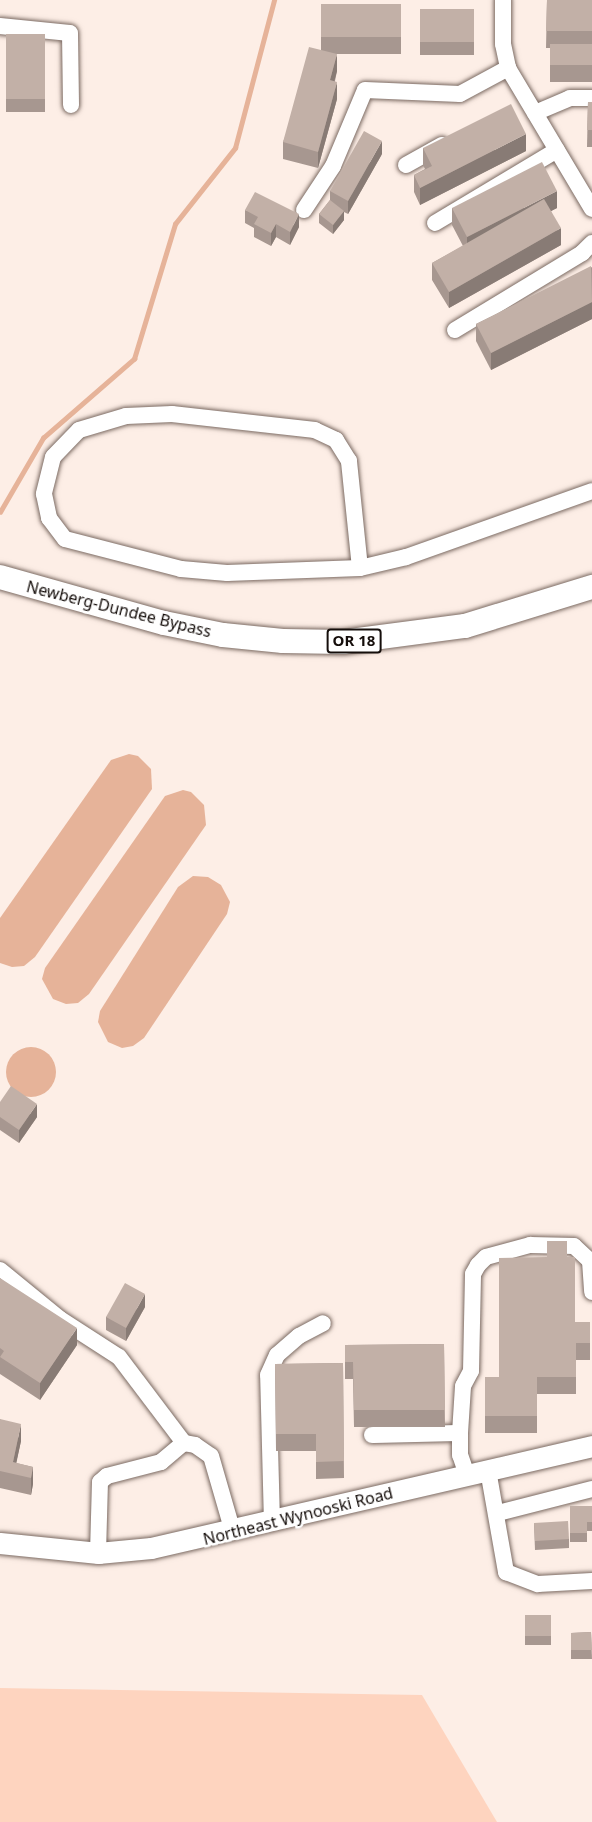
<!DOCTYPE html>
<style>
body{margin:0}
#map{position:relative;width:592px;height:1822px;overflow:hidden;background:#fdeee6;font-family:"Noto Sans",sans-serif}
div>[style]{position:absolute}
.green>*{inset:0;background:#fed4bf}
.water>*{inset:0;background:#e6b399}
.round{border-radius:50%}
.stream>*{height:4.5px;margin:-2.25px;padding:0 2.25px;transform-origin:2.25px;border-radius:2.25px;background:#e6b399}
.roads{filter:drop-shadow(0 0 2px #7b6a62) drop-shadow(0 0 2px #7b6a62)}
.minor>*{height:16px;margin:-8px;padding:0 8px;transform-origin:8px;border-radius:8px;background:#fff}
.major>*{height:21px;margin:-10.5px;padding:0 10.5px;transform-origin:10.5px;border-radius:10.5px;background:#fff}
.highway>*{height:24px;margin:-12px;padding:0 12px;transform-origin:12px;border-radius:12px;background:#fff}
.wall>*{inset:0;background:#a79790}
.shaded-wall>*{inset:0;background:#887b75}
.building>*{inset:0;background:#c2b0a7}
span{translate:-50% -50%;white-space:nowrap;text-align:center;line-height:1.15;-webkit-text-stroke:5px #fff;paint-order:stroke}
.shield-label span{padding:2px 4px;background:#fff;border:2px solid;border-radius:4px;-webkit-text-stroke-width:0}
.shield-label{font-size:15px;color:#150e0b;font-weight:700}
.street-label{font-size:16px;color:#150e0b}
</style>
<div id="map">
<div class="green">
<div style="clip-path:polygon(0 1688px,422px 1695px,497px 1822px,0 1822px)"></div>
</div>
<div class="water">
<div style="clip-path:polygon(129px 754px,138px 756px,151px 769px,152px 789px,35px 957px,24px 966px,12px 967px,0 963px,0 918px,111px 760px)"></div>
<div style="clip-path:polygon(183px 790px,191px 792px,204px 805px,206px 825px,89px 994px,78px 1003px,66px 1004px,53px 999px,42px 979px,45px 968px,165px 796px)"></div>
<div style="clip-path:polygon(193px 876px,208px 877px,221px 885px,230px 902px,227px 914px,144px 1038px,133px 1046px,122px 1048px,108px 1042px,98px 1022px,100px 1011px,178px 887px)"></div>
<div class="round" style="left:6px;top:1047px;width:50px;height:50px"></div>
</div>
<div class="stream">
<div style="left:0;top:512px;width:86px;rotate:-59.8deg"></div>
<div style="left:43px;top:438px;width:121px;rotate:-41deg"></div>
<div style="left:134px;top:359px;width:141px;rotate:-73.1deg"></div>
<div style="left:175px;top:224px;width:97px;rotate:-51.7deg"></div>
<div style="left:235px;top:148px;width:153px;rotate:-75.2deg"></div>
</div>
<div class="roads">
<div class="minor">
<div style="left:503px;top:0;width:44px;rotate:90deg"></div>
<div style="left:503px;top:44px;width:25px;rotate:78deg"></div>
<div style="left:508px;top:68px;width:164px;rotate:59.2deg"></div>
<div style="left:0;top:26px;width:70px;rotate:5.7deg"></div>
<div style="left:70px;top:33px;width:72px;rotate:89.2deg"></div>
<div style="left:535px;top:113px;width:38px;rotate:-23deg"></div>
<div style="left:570px;top:98px;width:22px"></div>
<div style="left:406px;top:165px;width:41px;rotate:-29.1deg"></div>
<div style="left:304px;top:210px;width:53px;rotate:-56.6deg"></div>
<div style="left:333px;top:166px;width:82px;rotate:-67.2deg"></div>
<div style="left:365px;top:90px;width:95px;rotate:2.4deg"></div>
<div style="left:460px;top:94px;width:55px;rotate:-28.4deg"></div>
<div style="left:435px;top:223px;width:142px;rotate:-30.9deg"></div>
<div style="left:455px;top:330px;width:149px;rotate:-31.2deg"></div>
<div style="left:582px;top:253px;width:14px;rotate:-45deg"></div>
<div style="left:360px;top:568px;width:108px;rotate:-95.9deg"></div>
<div style="left:349px;top:461px;width:25px;rotate:-122deg"></div>
<div style="left:336px;top:440px;width:23px;rotate:-155deg"></div>
<div style="left:315px;top:430px;width:144px;rotate:-173.6deg"></div>
<div style="left:172px;top:414px;width:46px;rotate:177.5deg"></div>
<div style="left:126px;top:416px;width:49px;rotate:163.4deg"></div>
<div style="left:79px;top:430px;width:37px;rotate:134deg"></div>
<div style="left:53px;top:457px;width:38px;rotate:104deg"></div>
<div style="left:44px;top:494px;width:25px;rotate:78deg"></div>
<div style="left:49px;top:518px;width:26px;rotate:53deg"></div>
<div style="left:65px;top:539px;width:120px;rotate:14.5deg"></div>
<div style="left:181px;top:569px;width:46px;rotate:5deg"></div>
<div style="left:227px;top:573px;width:133px;rotate:-2.2deg"></div>
<div style="left:360px;top:568px;width:47px;rotate:-13.4deg"></div>
<div style="left:406px;top:557px;width:197px;rotate:-19.5deg"></div>
<div style="left:0;top:1270px;width:77px;rotate:39.2deg"></div>
<div style="left:60px;top:1319px;width:70px;rotate:32.8deg"></div>
<div style="left:119px;top:1357px;width:108px;rotate:52.9deg"></div>
<div style="left:372px;top:1435px;width:88px;rotate:-1.3deg"></div>
<div style="left:488px;top:1470px;width:104px;rotate:80deg"></div>
<div style="left:506px;top:1572px;width:34px;rotate:21deg"></div>
<div style="left:538px;top:1584px;width:54px;rotate:-3.2deg"></div>
<div style="left:467px;top:1475px;width:21px;rotate:-109deg"></div>
<div style="left:460px;top:1455px;width:22px;rotate:-90deg"></div>
<div style="left:460px;top:1433px;width:47px;rotate:-86.3deg"></div>
<div style="left:463px;top:1386px;width:17px;rotate:-62deg"></div>
<div style="left:471px;top:1371px;width:97px;rotate:-88.8deg"></div>
<div style="left:473px;top:1274px;width:10px;rotate:-61deg"></div>
<div style="left:478px;top:1265px;width:11px;rotate:-45deg"></div>
<div style="left:486px;top:1257px;width:46px;rotate:-15.3deg"></div>
<div style="left:530px;top:1245px;width:44px;rotate:1.3deg"></div>
<div style="left:574px;top:1246px;width:22px;rotate:43deg"></div>
<div style="left:590px;top:1261px;width:31px;rotate:86deg"></div>
<div style="left:498px;top:1513px;width:97px;rotate:-14.3deg"></div>
<div style="left:272px;top:1523px;width:148px;rotate:-91.5deg"></div>
<div style="left:268px;top:1375px;width:22px;rotate:-66deg"></div>
<div style="left:277px;top:1355px;width:29px;rotate:-41deg"></div>
<div style="left:299px;top:1336px;width:27px;rotate:-28deg"></div>
<div style="left:98px;top:1553px;width:71px;rotate:-88.4deg"></div>
<div style="left:100px;top:1482px;width:9px;rotate:-41deg"></div>
<div style="left:107px;top:1476px;width:56px;rotate:-14.5deg"></div>
<div style="left:161px;top:1462px;width:30px;rotate:-40deg"></div>
<div style="left:184px;top:1443px;width:11px;rotate:10deg"></div>
<div style="left:195px;top:1445px;width:19px;rotate:35deg"></div>
<div style="left:211px;top:1456px;width:79px;rotate:73.9deg"></div>
</div>
<div class="major">
<div style="left:0;top:1543px;width:99px;rotate:5.8deg"></div>
<div style="left:98px;top:1553px;width:53px;rotate:-5.4deg"></div>
<div style="left:151px;top:1548px;width:453px;rotate:-13deg"></div>
</div>
<div class="highway">
<div style="left:0;top:577px;width:170px;rotate:15.7deg"></div>
<div style="left:164px;top:623px;width:60px;rotate:11.5deg"></div>
<div style="left:223px;top:635px;width:60px;rotate:5.7deg"></div>
<div style="left:283px;top:641px;width:60px;rotate:1deg"></div>
<div style="left:343px;top:642px;width:123px;rotate:-7.5deg"></div>
<div style="left:465px;top:626px;width:133px;rotate:-17.1deg"></div>
</div>
</div>
<div class="wall">
<div style="clip-path:polygon(547px 0,592px 0,592px 82px,550px 82px,550px 48px,546px 48px)"></div>
<div style="clip-path:polygon(321px 4px,401px 4px,401px 54px,336px 54px,337px 71px,335px 81px,337px 99px,318px 168px,283px 159px,283px 142px,321px 50px)"></div>
<div style="clip-path:polygon(420px 9px,474px 9px,474px 55px,420px 55px)"></div>
<div style="clip-path:polygon(6px 34px,45px 34px,45px 112px,6px 112px)"></div>
<div style="clip-path:polygon(588px 102px,592px 102px,592px 147px,587px 147px)"></div>
<div style="clip-path:polygon(423px 148px,526px 151px,420px 205px,414px 192px,414px 175px,425px 169px,423px 165px)"></div>
<div style="clip-path:polygon(382px 154px,348px 214px,344px 212px,344px 220px,333px 234px,319px 223px,319px 214px,330px 200px,330px 191px)"></div>
<div style="clip-path:polygon(452px 208px,557px 208px,551px 211px,561px 245px,449px 308px,432px 280px,432px 263px,463px 246px,452px 225px)"></div>
<div style="clip-path:polygon(245px 210px,299px 227px,290px 245px,276px 237px,271px 246px,254px 237px,254px 228px,245px 223px)"></div>
<div style="clip-path:polygon(592px 267px,592px 319px,491px 370px,476px 341px,476px 324px)"></div>
<div style="clip-path:polygon(0 1102px,37px 1117px,19px 1143px,0 1130px)"></div>
<div style="clip-path:polygon(567px 1257px,575px 1322px,590px 1322px,590px 1360px,576px 1360px,576px 1394px,537px 1394px,537px 1433px,485px 1433px,485px 1377px,499px 1377px)"></div>
<div style="clip-path:polygon(0 1278px,77px 1345px,40px 1400px,0 1374px)"></div>
<div style="clip-path:polygon(145px 1307px,126px 1341px,106px 1330px,106px 1317px)"></div>
<div style="clip-path:polygon(444px 1344px,445px 1427px,354px 1427px,353px 1379px,345px 1379px,345px 1345px)"></div>
<div style="clip-path:polygon(343px 1363px,344px 1478px,316px 1479px,316px 1451px,276px 1451px,275px 1364px)"></div>
<div style="clip-path:polygon(0 1419px,21px 1441px,16px 1463px,33px 1467px,33px 1484px,31px 1495px,0 1488px)"></div>
<div style="clip-path:polygon(570px 1506px,592px 1506px,592px 1531px,587px 1531px,587px 1542px,570px 1542px)"></div>
<div style="clip-path:polygon(534px 1523px,569px 1539px,569px 1548px,535px 1550px)"></div>
<div style="clip-path:polygon(525px 1615px,551px 1615px,551px 1645px,525px 1645px)"></div>
<div style="clip-path:polygon(591px 1632px,592px 1659px,571px 1659px,571px 1633px)"></div>
</div>
<div class="shaded-wall">
<div style="clip-path:polygon(337px 54px,337px 71px,330px 97px,330px 80px)"></div>
<div style="clip-path:polygon(337px 82px,337px 99px,318px 168px,318px 152px)"></div>
<div style="clip-path:polygon(526px 134px,526px 151px,420px 205px,420px 188px)"></div>
<div style="clip-path:polygon(382px 141px,382px 154px,348px 214px,348px 201px)"></div>
<div style="clip-path:polygon(557px 191px,557px 208px,467px 254px,467px 237px)"></div>
<div style="clip-path:polygon(344px 211px,344px 220px,333px 234px,333px 225px)"></div>
<div style="clip-path:polygon(299px 214px,299px 227px,290px 245px,290px 232px)"></div>
<div style="clip-path:polygon(276px 224px,276px 237px,271px 246px,271px 233px)"></div>
<div style="clip-path:polygon(561px 228px,561px 245px,449px 308px,449px 292px)"></div>
<div style="clip-path:polygon(592px 302px,592px 319px,491px 370px,491px 353px)"></div>
<div style="clip-path:polygon(37px 1104px,37px 1117px,19px 1143px,19px 1130px)"></div>
<div style="clip-path:polygon(145px 1294px,145px 1307px,126px 1341px,126px 1328px)"></div>
<div style="clip-path:polygon(77px 1328px,77px 1345px,40px 1400px,40px 1383px)"></div>
<div style="clip-path:polygon(21px 1424px,21px 1441px,14px 1474px,13px 1462px)"></div>
<div style="clip-path:polygon(33px 1467px,33px 1484px,31px 1495px,31px 1478px)"></div>
</div>
<div class="building">
<div style="clip-path:polygon(547px 0,592px 0,592px 31px,546px 31px)"></div>
<div style="clip-path:polygon(321px 4px,401px 4px,401px 37px,321px 37px)"></div>
<div style="clip-path:polygon(420px 9px,474px 9px,474px 42px,420px 42px)"></div>
<div style="clip-path:polygon(6px 34px,45px 34px,45px 99px,6px 99px)"></div>
<div style="clip-path:polygon(550px 44px,592px 44px,592px 65px,550px 65px)"></div>
<div style="clip-path:polygon(309px 47px,337px 54px,330px 80px,337px 82px,318px 152px,283px 142px)"></div>
<div style="clip-path:polygon(588px 102px,592px 102px,592px 130px,587px 130px)"></div>
<div style="clip-path:polygon(511px 104px,526px 134px,420px 188px,414px 175px,432px 166px,423px 148px)"></div>
<div style="clip-path:polygon(364px 131px,382px 141px,348px 201px,330px 191px)"></div>
<div style="clip-path:polygon(542px 162px,557px 191px,467px 237px,452px 208px)"></div>
<div style="clip-path:polygon(255px 192px,299px 214px,290px 232px,276px 224px,271px 233px,254px 224px,258px 217px,245px 210px)"></div>
<div style="clip-path:polygon(544px 199px,561px 228px,449px 292px,432px 263px)"></div>
<div style="clip-path:polygon(330px 200px,344px 211px,333px 225px,319px 214px)"></div>
<div style="clip-path:polygon(591px 266px,592px 302px,491px 353px,476px 324px)"></div>
<div style="clip-path:polygon(11px 1086px,37px 1104px,19px 1130px,0 1117px,0 1102px)"></div>
<div style="clip-path:polygon(547px 1241px,567px 1241px,567px 1257px,575px 1257px,575px 1322px,590px 1322px,590px 1343px,576px 1343px,576px 1377px,537px 1377px,537px 1416px,485px 1416px,485px 1377px,499px 1377px,499px 1258px,547px 1257px)"></div>
<div style="clip-path:polygon(0 1278px,77px 1328px,40px 1383px,0 1357px,4px 1351px,0 1348px)"></div>
<div style="clip-path:polygon(125px 1283px,145px 1294px,126px 1328px,106px 1317px)"></div>
<div style="clip-path:polygon(444px 1344px,445px 1410px,354px 1410px,353px 1362px,345px 1362px,345px 1345px)"></div>
<div style="clip-path:polygon(343px 1363px,344px 1461px,316px 1462px,316px 1434px,276px 1434px,275px 1364px)"></div>
<div style="clip-path:polygon(0 1419px,21px 1424px,13px 1462px,33px 1467px,31px 1478px,0 1471px)"></div>
<div style="clip-path:polygon(570px 1506px,592px 1506px,592px 1522px,587px 1522px,587px 1533px,570px 1533px)"></div>
<div style="clip-path:polygon(568px 1521px,569px 1539px,535px 1541px,534px 1523px)"></div>
<div style="clip-path:polygon(525px 1615px,551px 1615px,551px 1636px,525px 1636px)"></div>
<div style="clip-path:polygon(591px 1632px,592px 1650px,571px 1650px,571px 1633px)"></div>
</div>
<div class="shield-label">
<span style="left:354px;top:641px">OR 18</span>
</div>
<div class="street-label">
<span style="left:119px;top:609px;rotate:14deg">Newberg-Dundee Bypass</span>
<span style="left:298px;top:1516px;rotate:-14deg">Northeast Wynooski Road</span>
</div>
</div>
